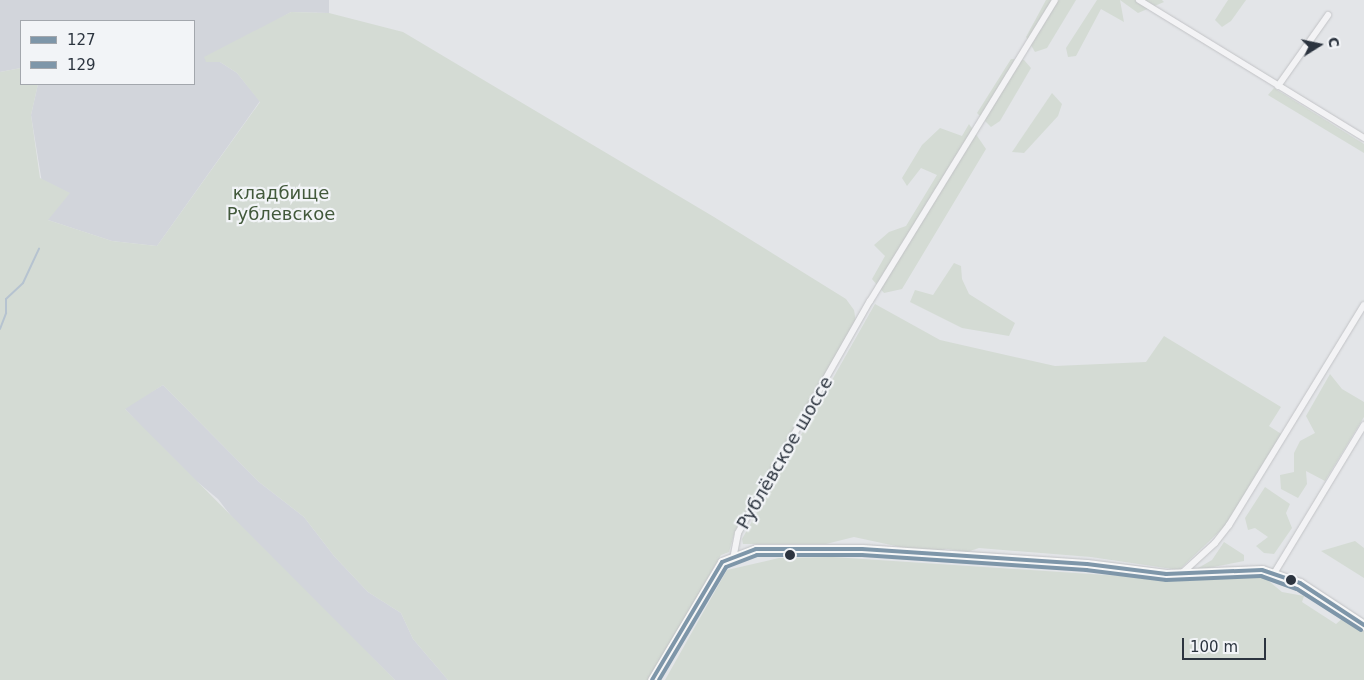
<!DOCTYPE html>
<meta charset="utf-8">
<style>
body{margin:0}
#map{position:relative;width:1364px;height:680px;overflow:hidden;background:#e3e5e8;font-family:"DejaVu Sans",sans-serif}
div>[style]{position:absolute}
.built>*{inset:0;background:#d2d5db}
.green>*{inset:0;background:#d4dbd4}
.stream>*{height:2px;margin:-1px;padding:0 1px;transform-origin:1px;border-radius:1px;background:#b6c3d0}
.roads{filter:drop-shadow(0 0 1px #c2c3c6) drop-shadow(0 0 1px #c2c3c6)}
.street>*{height:6px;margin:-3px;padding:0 3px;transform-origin:3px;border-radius:3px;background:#f3f3f5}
.secondary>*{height:9px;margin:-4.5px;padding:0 4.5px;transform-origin:4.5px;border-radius:4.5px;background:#f7f7f7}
.bus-1>*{height:4px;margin:-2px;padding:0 2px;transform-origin:2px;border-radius:2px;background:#7e96a9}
.bus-2>*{height:4px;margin:-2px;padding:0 2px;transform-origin:2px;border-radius:2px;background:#7e96a9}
.dots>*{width:14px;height:14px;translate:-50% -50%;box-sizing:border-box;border:2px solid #f2f4f7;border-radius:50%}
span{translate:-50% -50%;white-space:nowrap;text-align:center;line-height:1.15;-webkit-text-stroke:4.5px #f2f4f7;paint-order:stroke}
.park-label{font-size:18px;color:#42593b}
.street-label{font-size:18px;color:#2c343f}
.legend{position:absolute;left:20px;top:20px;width:175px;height:65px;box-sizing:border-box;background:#f2f4f7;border:1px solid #a3a7ad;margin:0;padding:6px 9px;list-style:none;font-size:15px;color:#2c343f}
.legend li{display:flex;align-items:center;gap:10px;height:25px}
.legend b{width:25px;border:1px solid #a3a7ad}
.north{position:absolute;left:1294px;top:20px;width:50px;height:50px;-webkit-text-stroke:4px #f2f4f7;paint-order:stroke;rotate:80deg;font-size:14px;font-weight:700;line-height:20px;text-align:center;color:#2c343f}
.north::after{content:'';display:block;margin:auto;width:18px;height:22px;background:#2c343f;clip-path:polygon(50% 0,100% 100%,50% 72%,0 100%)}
.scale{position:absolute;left:1182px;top:638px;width:84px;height:22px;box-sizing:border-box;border:2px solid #2c343f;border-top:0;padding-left:6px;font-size:15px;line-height:18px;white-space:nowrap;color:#2c343f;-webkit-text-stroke:4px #f2f4f7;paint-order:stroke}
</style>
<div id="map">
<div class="built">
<div style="clip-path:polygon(0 0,329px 0,329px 13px,291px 12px,206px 62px,220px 62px,237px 73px,260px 101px,157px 246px,112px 241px,48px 220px,31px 115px,38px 84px,194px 84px,194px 21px,21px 21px,21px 68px,0 72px)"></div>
<div style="clip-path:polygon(163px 385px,259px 482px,304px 517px,334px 556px,368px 592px,401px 613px,413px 639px,448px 680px,395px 680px,245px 534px,218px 499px,183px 470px,124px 408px)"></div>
</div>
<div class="green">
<div style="clip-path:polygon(1046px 0,1076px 0,1047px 48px,1035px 52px,1026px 37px)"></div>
<div style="clip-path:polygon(1097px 0,1162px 0,1164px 2px,1138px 13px,1120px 0,1124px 22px,1101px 9px,1076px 56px,1068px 57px,1066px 48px)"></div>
<div style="clip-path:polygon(1228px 0,1246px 0,1231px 21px,1222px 27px,1215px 20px)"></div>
<div style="clip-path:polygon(291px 12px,329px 13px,403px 32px,714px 217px,846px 299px,854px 310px,856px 322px,735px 531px,729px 552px,721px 555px,649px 680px,448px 680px,413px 639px,401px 613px,368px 592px,334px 556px,304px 517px,259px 482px,163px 385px,125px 409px,395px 680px,0 680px,0 72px,21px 68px,21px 84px,38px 84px,31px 115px,40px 178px,70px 193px,48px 220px,112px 241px,157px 246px,260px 102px,237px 73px,220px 62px,206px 62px,204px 57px)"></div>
<div style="clip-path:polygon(1011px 59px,1024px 60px,1031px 68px,1000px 121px,991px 127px,977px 113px)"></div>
<div style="clip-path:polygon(1274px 88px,1364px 144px,1364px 153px,1268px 95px)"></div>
<div style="clip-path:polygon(1052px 93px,1062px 104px,1058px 116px,1024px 153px,1012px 152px)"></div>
<div style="clip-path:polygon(969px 124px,986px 149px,902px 289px,884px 293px,872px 279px,885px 256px,874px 245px,889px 232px,906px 226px,937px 175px,921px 168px,907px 186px,902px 178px,922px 145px,940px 128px,962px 136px)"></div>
<div style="clip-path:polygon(954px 263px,961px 266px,962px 279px,969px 294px,1015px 323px,1009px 336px,962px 328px,910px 302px,915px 290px,933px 295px)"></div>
<div style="clip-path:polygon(875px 304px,940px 340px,1055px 366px,1146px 362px,1164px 336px,1281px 407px,1269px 426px,1283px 435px,1224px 527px,1179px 570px,1091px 557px,979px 548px,967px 552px,947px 549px,928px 553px,854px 537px,826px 544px,743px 544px,742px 539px)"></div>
<div style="clip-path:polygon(1330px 374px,1342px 389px,1364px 402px,1364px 417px,1325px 481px,1306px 471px,1307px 484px,1298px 498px,1281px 489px,1280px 475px,1294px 472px,1294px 453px,1300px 441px,1315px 433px,1306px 416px)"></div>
<div style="clip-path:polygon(1265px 487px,1290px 504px,1286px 513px,1292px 528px,1274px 554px,1264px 553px,1256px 546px,1268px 537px,1255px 528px,1248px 530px,1245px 518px)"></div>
<div style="clip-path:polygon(1355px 541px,1364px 548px,1364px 578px,1321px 551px)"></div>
<div style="clip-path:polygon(1224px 542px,1244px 555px,1244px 561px,1193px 571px,1212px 560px)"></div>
<div style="clip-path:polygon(833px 557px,1181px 580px,1264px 577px,1282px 592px,1304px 596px,1302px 602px,1336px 624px,1343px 618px,1364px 631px,1364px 680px,665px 680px,727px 570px,779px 558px)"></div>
</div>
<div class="stream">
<div style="left:0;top:329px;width:17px;rotate:-69deg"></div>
<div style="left:6px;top:313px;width:14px;rotate:-90deg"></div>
<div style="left:6px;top:299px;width:23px;rotate:-43deg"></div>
<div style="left:23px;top:283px;width:38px;rotate:-65deg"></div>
</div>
<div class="roads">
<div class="street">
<div style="left:1139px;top:0;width:264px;rotate:31.5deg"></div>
<div style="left:1278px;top:86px;width:87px;rotate:-54.8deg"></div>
<div style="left:734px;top:554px;width:21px;rotate:-79deg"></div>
<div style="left:738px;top:533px;width:267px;rotate:-60.4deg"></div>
<div style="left:870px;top:301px;width:353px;rotate:-58.4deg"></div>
<div style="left:1275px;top:572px;width:172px;rotate:-58.8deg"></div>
<div style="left:1181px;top:574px;width:46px;rotate:-42.4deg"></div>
<div style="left:1215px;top:543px;width:23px;rotate:-52deg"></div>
<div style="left:1229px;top:525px;width:258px;rotate:-58.5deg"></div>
</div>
<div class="secondary">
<div style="left:652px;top:680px;width:137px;rotate:-59.3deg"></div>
<div style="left:722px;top:562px;width:36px;rotate:-21deg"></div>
<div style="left:756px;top:549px;width:106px"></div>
<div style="left:862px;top:549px;width:225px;rotate:3.8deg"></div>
<div style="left:1087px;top:564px;width:80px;rotate:7.2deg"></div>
<div style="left:1166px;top:574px;width:96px;rotate:-2.4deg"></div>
<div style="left:1262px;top:570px;width:40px;rotate:18.9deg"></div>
<div style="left:1300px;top:583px;width:77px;rotate:33.3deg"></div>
</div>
</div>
<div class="bus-1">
<div style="left:652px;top:680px;width:137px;rotate:-59.3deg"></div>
<div style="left:722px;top:562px;width:36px;rotate:-21deg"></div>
<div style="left:756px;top:549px;width:106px"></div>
<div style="left:862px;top:549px;width:225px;rotate:3.8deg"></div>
<div style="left:1087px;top:564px;width:80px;rotate:7.2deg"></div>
<div style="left:1166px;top:574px;width:96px;rotate:-2.4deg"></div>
<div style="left:1262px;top:570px;width:40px;rotate:18.9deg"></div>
<div style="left:1300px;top:583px;width:77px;rotate:33.3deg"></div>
</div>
<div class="bus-2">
<div style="left:659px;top:680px;width:131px;rotate:-59.3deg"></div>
<div style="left:726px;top:567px;width:33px;rotate:-21deg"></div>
<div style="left:757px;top:555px;width:105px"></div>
<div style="left:862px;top:555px;width:225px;rotate:3.8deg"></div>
<div style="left:1086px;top:570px;width:81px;rotate:7.1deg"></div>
<div style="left:1166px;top:580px;width:95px;rotate:-2.4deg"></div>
<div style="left:1261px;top:576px;width:38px;rotate:20deg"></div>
<div style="left:1297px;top:589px;width:76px;rotate:32.6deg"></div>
</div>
<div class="dots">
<div style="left:790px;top:555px;background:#2c343f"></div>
<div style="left:1291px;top:580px;background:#2c343f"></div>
</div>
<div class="park-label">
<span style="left:281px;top:204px">кладбище<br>Рублевское</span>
</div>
<div class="street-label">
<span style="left:785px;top:453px;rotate:-60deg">Рублёвское шоссе</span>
</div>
<ul class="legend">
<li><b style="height:6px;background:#7e96a9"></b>127</li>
<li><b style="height:6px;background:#7e96a9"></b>129</li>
</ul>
<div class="north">С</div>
<div class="scale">100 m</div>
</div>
